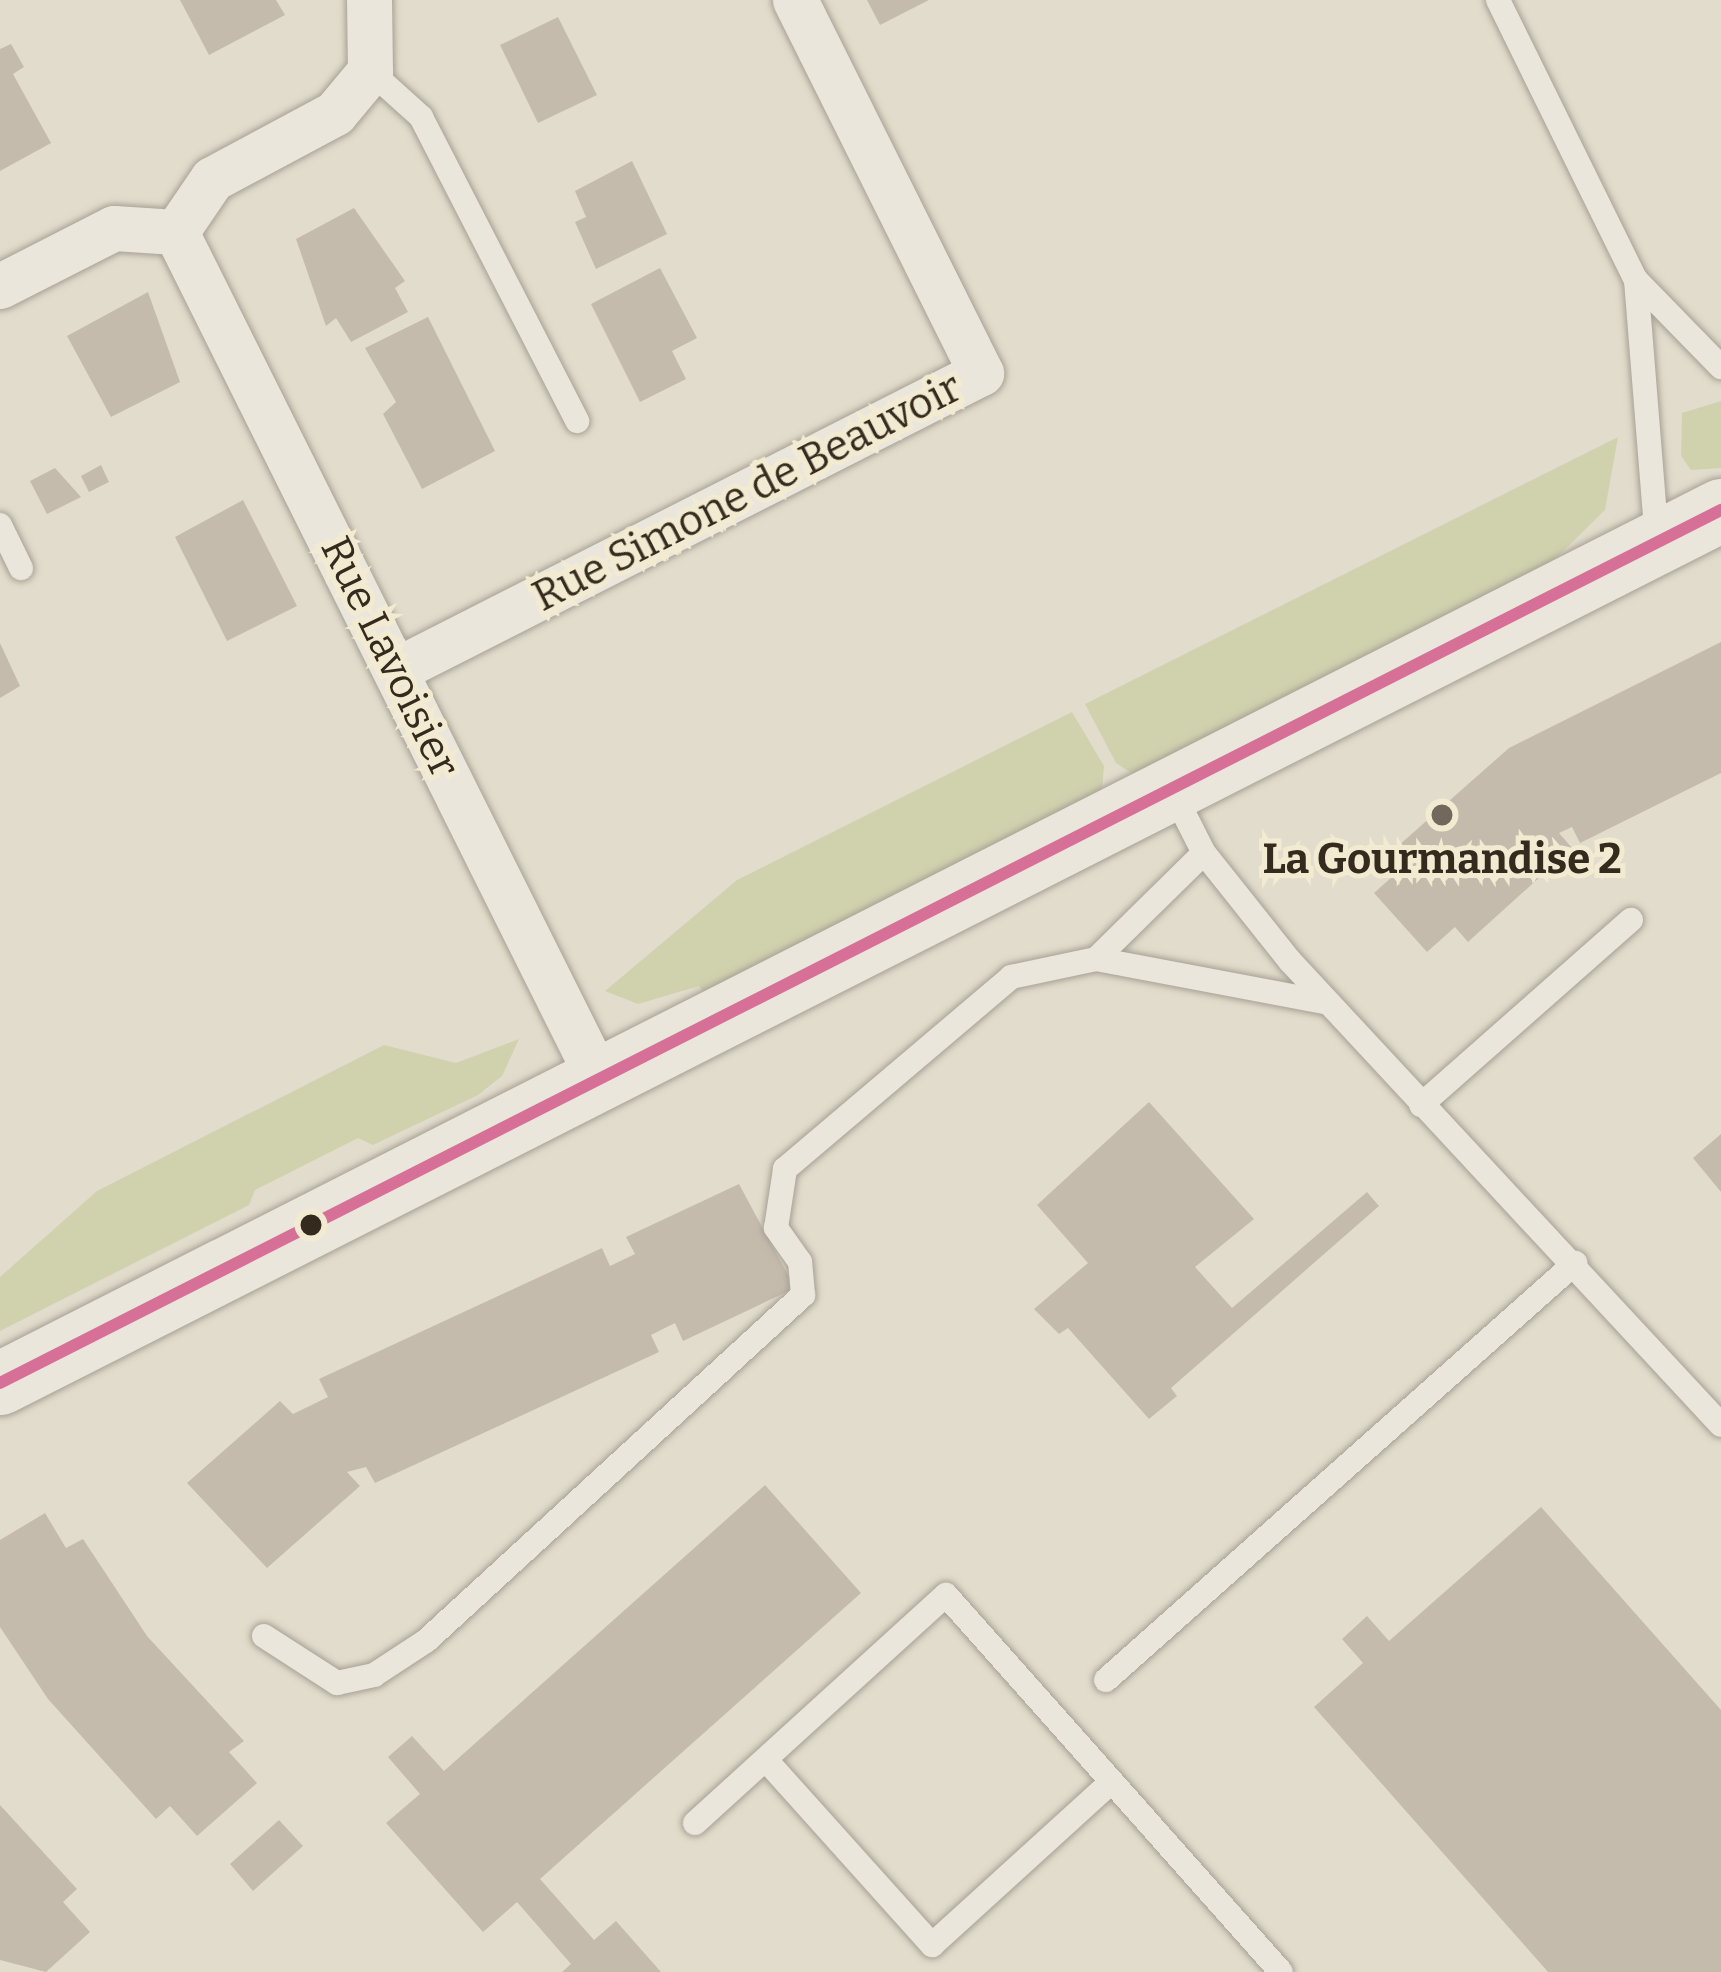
<!DOCTYPE html>
<style>
body{margin:0}
#map{position:relative;width:1721px;height:1972px;overflow:hidden;background:#e2dccc;font-family:Bitter,serif}
div>[style]{position:absolute}
.green>*{inset:0;background:#d0d2ae}
.building>*{inset:0;background:#c5bbad}
.roads{filter:drop-shadow(0 0 3px #a7a195) drop-shadow(0 0 3px #a7a195)}
.lane>*{height:24px;margin:-12px;padding:0 12px;transform-origin:12px;border-radius:12px;background:#eae6dc}
.street>*{height:45px;margin:-22.5px;padding:0 22.5px;transform-origin:22.5px;border-radius:22.5px;background:#eae6dc}
.secondary>*{height:63px;margin:-31.5px;padding:0 31.5px;transform-origin:31.5px;border-radius:31.5px;background:#eae6dc}
.bus-1>*{height:12px;margin:-6px;padding:0 6px;transform-origin:6px;border-radius:6px;background:#d77096}
.dots>*{width:33px;height:33px;translate:-50% -50%;box-sizing:border-box;border:6px solid #f3ebd1;border-radius:50%}
span{translate:-50% -50%;white-space:nowrap;text-align:center;line-height:1.15;-webkit-text-stroke:10px #f3ebd1;paint-order:stroke}
.street-label{font-size:42px;color:#352a1e}
.poi-label{font-size:42px;color:#352a1e;font-weight:700}
</style>
<div id="map">
<div class="green">
<div style="clip-path:polygon(1721px 401px,1721px 468px,1691px 470px,1681px 456px,1682px 413px)"></div>
<div style="clip-path:polygon(1618px 437px,1605px 510px,1553px 561px,1136px 776px,1116px 763px,1085px 704px)"></div>
<div style="clip-path:polygon(1072px 712px,1104px 766px,1102px 790px,704px 993px,699px 986px,638px 1004px,605px 991px,737px 880px)"></div>
<div style="clip-path:polygon(519px 1039px,502px 1076px,478px 1095px,373px 1145px,358px 1138px,255px 1190px,249px 1205px,0 1331px,0 1277px,97px 1191px,384px 1045px,456px 1063px)"></div>
</div>
<div class="building">
<div style="clip-path:polygon(180px 0,276px 0,285px 15px,209px 55px)"></div>
<div style="clip-path:polygon(867px 0,929px 0,880px 25px)"></div>
<div style="clip-path:polygon(558px 17px,597px 95px,538px 123px,500px 45px)"></div>
<div style="clip-path:polygon(11px 44px,24px 67px,13px 74px,51px 143px,0 171px,0 49px)"></div>
<div style="clip-path:polygon(632px 161px,667px 234px,596px 269px,575px 222px,586px 217px,575px 191px)"></div>
<div style="clip-path:polygon(354px 208px,405px 281px,395px 288px,408px 312px,351px 342px,336px 318px,326px 326px,296px 239px)"></div>
<div style="clip-path:polygon(660px 268px,697px 338px,672px 351px,686px 379px,640px 402px,591px 304px)"></div>
<div style="clip-path:polygon(148px 292px,180px 382px,111px 417px,67px 336px)"></div>
<div style="clip-path:polygon(428px 317px,495px 451px,422px 489px,383px 414px,396px 402px,365px 348px)"></div>
<div style="clip-path:polygon(101px 465px,109px 482px,89px 492px,81px 476px)"></div>
<div style="clip-path:polygon(55px 468px,81px 497px,47px 514px,30px 481px)"></div>
<div style="clip-path:polygon(243px 500px,297px 606px,227px 641px,175px 537px)"></div>
<div style="clip-path:polygon(1721px 642px,1721px 773px,1580px 843px,1572px 827px,1559px 833px,1572px 848px,1468px 942px,1455px 927px,1427px 952px,1374px 893px,1402px 868px,1389px 854px,1509px 748px)"></div>
<div style="clip-path:polygon(0 643px,20px 686px,0 698px)"></div>
<div style="clip-path:polygon(1149px 1102px,1254px 1219px,1195px 1267px,1232px 1308px,1367px 1192px,1379px 1206px,1171px 1388px,1177px 1396px,1149px 1419px,1068px 1328px,1059px 1334px,1034px 1309px,1088px 1263px,1037px 1205px)"></div>
<div style="clip-path:polygon(1721px 1134px,1721px 1192px,1693px 1158px)"></div>
<div style="clip-path:polygon(739px 1184px,795px 1288px,683px 1341px,675px 1323px,651px 1335px,659px 1352px,375px 1483px,366px 1467px,347px 1472px,360px 1486px,267px 1568px,187px 1483px,280px 1401px,293px 1414px,328px 1397px,319px 1379px,602px 1248px,610px 1266px,635px 1254px,626px 1237px)"></div>
<div style="clip-path:polygon(765px 1485px,861px 1593px,540px 1879px,594px 1940px,616px 1921px,661px 1972px,562px 1972px,571px 1964px,517px 1902px,483px 1932px,386px 1823px,420px 1794px,388px 1757px,412px 1736px,444px 1771px)"></div>
<div style="clip-path:polygon(1541px 1507px,1721px 1710px,1721px 1972px,1548px 1972px,1314px 1707px,1363px 1663px,1342px 1639px,1367px 1616px,1389px 1641px)"></div>
<div style="clip-path:polygon(45px 1513px,66px 1548px,83px 1539px,147px 1636px,244px 1741px,229px 1752px,257px 1783px,197px 1836px,170px 1806px,156px 1819px,48px 1699px,0 1627px,0 1540px)"></div>
<div style="clip-path:polygon(0 1805px,77px 1889px,63px 1902px,90px 1932px,46px 1972px,0 1960px)"></div>
<div style="clip-path:polygon(279px 1820px,303px 1846px,253px 1891px,230px 1864px)"></div>
</div>
<div class="roads">
<div class="lane">
<div style="left:1498px;top:0;width:312px;rotate:63.8deg"></div>
<div style="left:1636px;top:280px;width:122px;rotate:45.7deg"></div>
<div style="left:370px;top:71px;width:69px;rotate:42deg"></div>
<div style="left:421px;top:117px;width:342px;rotate:62.8deg"></div>
<div style="left:1636px;top:280px;width:261px;rotate:85.4deg"></div>
<div style="left:0;top:525px;width:48px;rotate:64deg"></div>
<div style="left:1172px;top:790px;width:71px;rotate:63.1deg"></div>
<div style="left:1204px;top:853px;width:138px;rotate:51.5deg"></div>
<div style="left:1290px;top:961px;width:633px;rotate:47.11deg"></div>
<div style="left:1096px;top:959px;width:236px;rotate:10.7deg"></div>
<div style="left:1421px;top:1105px;width:280px;rotate:-41.4deg"></div>
<div style="left:264px;top:1636px;width:87px;rotate:32.8deg"></div>
<div style="left:337px;top:1683px;width:38px;rotate:-12deg"></div>
<div style="left:374px;top:1675px;width:62px;rotate:-33.2deg"></div>
<div style="left:426px;top:1641px;width:512px;rotate:-42.54deg"></div>
<div style="left:803px;top:1295px;width:33px;rotate:-95deg"></div>
<div style="left:800px;top:1262px;width:42px;rotate:-125.2deg"></div>
<div style="left:776px;top:1228px;width:60px;rotate:-81.3deg"></div>
<div style="left:785px;top:1169px;width:297px;rotate:-40.3deg"></div>
<div style="left:1011px;top:977px;width:87px;rotate:-12deg"></div>
<div style="left:1096px;top:959px;width:151px;rotate:-44.5deg"></div>
<div style="left:1106px;top:1680px;width:628px;rotate:-41.64deg"></div>
<div style="left:766px;top:1760px;width:249px;rotate:48.1deg"></div>
<div style="left:932px;top:1945px;width:241px;rotate:-42.3deg"></div>
<div style="left:695px;top:1823px;width:339px;rotate:-42.3deg"></div>
<div style="left:946px;top:1595px;width:504px;rotate:48.38deg"></div>
</div>
<div class="street">
<div style="left:176px;top:232px;width:952px;rotate:63.49deg"></div>
<div style="left:176px;top:232px;width:64px;rotate:-55.8deg"></div>
<div style="left:212px;top:179px;width:140px;rotate:-28.2deg"></div>
<div style="left:335px;top:113px;width:55px;rotate:-50.2deg"></div>
<div style="left:370px;top:71px;width:71px;rotate:-90.8deg"></div>
<div style="left:0;top:286px;width:128px;rotate:-27deg"></div>
<div style="left:114px;top:228px;width:62px;rotate:3.7deg"></div>
<div style="left:398px;top:669px;width:654px;rotate:-26.92deg"></div>
<div style="left:981px;top:373px;width:417px;rotate:-116.5deg"></div>
</div>
<div class="secondary">
<div style="left:0;top:1383px;width:1930px;rotate:-26.9deg"></div>
</div>
</div>
<div class="bus-1">
<div style="left:0;top:1383px;width:1930px;rotate:-26.9deg"></div>
</div>
<div class="dots">
<div style="left:1442px;top:815px;background:#72685b"></div>
<div style="left:311px;top:1225px;background:#352a1e"></div>
</div>
<div class="street-label">
<span style="left:747px;top:492px;rotate:-27deg">Rue Simone de Beauvoir</span>
<span style="left:390px;top:657px;rotate:64deg">Rue Lavoisier</span>
</div>
<div class="poi-label">
<span style="left:1442px;top:859px">La Gourmandise 2</span>
</div>
</div>
